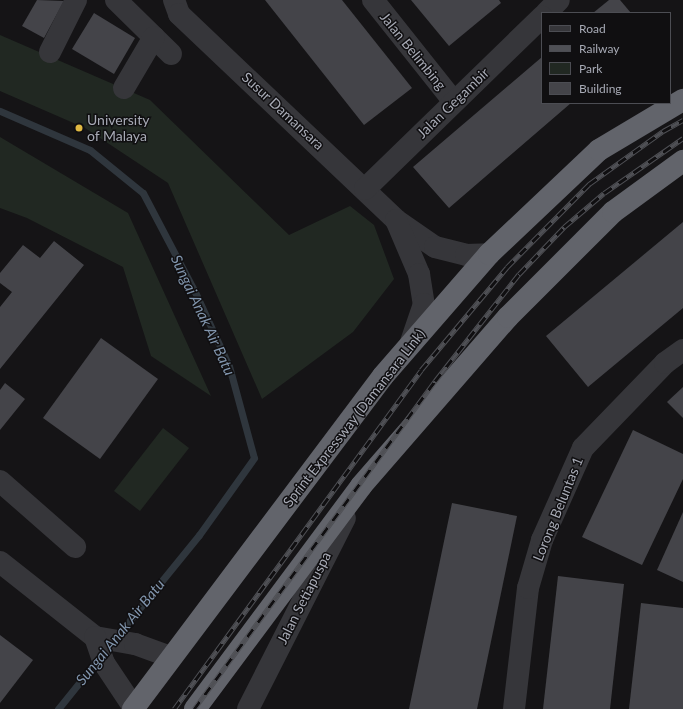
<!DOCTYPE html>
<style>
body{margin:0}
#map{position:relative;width:683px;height:709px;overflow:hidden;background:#151416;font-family:Lato,sans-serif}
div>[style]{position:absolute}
.green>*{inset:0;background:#212822}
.stream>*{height:7px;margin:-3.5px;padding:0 3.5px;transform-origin:3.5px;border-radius:3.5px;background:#2f363d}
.building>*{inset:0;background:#444449}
.minor>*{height:22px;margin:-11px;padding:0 11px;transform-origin:11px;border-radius:11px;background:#36363a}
.highway>*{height:22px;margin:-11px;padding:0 11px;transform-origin:11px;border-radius:11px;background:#62646b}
.rail>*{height:4.5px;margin-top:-2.25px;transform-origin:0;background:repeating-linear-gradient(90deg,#100f11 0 9px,#4f5055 0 18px);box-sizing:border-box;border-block:1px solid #4f5055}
.dots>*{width:11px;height:11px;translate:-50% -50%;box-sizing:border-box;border:2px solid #100f11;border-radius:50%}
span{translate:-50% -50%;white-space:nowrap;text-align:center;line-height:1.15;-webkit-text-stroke:3px #100f11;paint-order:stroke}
.street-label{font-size:14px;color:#a7aab5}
.poi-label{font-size:14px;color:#a7aab5}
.left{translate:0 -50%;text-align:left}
.water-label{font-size:15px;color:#8195ad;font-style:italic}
.legend{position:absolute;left:541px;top:12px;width:130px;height:92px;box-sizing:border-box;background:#100f11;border:1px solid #4c4d53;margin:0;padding:5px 7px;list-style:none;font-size:12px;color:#a7aab5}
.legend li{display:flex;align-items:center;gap:8px;height:20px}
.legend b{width:20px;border:1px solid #4c4d53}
</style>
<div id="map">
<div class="green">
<div style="clip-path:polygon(0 35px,150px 100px,289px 235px,350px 206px,374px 225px,394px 279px,353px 332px,262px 399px,168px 183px,85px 128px,0 91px)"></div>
<div style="clip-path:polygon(0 137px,128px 213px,211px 396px,151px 356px,123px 267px,27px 218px,0 208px)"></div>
<div style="clip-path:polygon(163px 428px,189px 448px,140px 511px,114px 491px)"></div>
</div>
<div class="stream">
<div style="left:0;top:111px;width:98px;rotate:23.4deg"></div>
<div style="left:90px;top:150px;width:68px;rotate:39.1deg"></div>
<div style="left:143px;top:193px;width:112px;rotate:62.3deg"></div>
<div style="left:195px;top:292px;width:81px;rotate:65.3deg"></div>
<div style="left:229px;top:366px;width:95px;rotate:74.8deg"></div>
<div style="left:254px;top:458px;width:95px;rotate:125.5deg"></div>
<div style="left:199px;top:535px;width:132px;rotate:129.1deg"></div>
<div style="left:58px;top:709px;width:65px;rotate:-51.2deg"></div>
</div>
<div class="building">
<div style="clip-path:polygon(37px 0,64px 1px,44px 38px,22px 26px)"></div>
<div style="clip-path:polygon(265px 0,342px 0,412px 88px,364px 125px)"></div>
<div style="clip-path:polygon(411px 0,499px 0,501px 3px,449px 46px)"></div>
<div style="clip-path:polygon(609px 0,620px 0,631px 13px,593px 13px)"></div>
<div style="clip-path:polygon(94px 13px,135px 38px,114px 74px,72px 49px)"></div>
<div style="clip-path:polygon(542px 57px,542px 103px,571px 103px,449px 208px,413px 167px)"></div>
<div style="clip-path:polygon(683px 222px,683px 308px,588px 387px,546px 336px)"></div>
<div style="clip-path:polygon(54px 241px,84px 265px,0 369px,0 307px,12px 292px,0 283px,0 273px,23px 245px,40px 258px)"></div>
<div style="clip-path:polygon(101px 338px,158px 379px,100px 459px,43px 418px)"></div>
<div style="clip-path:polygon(5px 383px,25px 399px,0 430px,0 390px)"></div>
<div style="clip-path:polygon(683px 387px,683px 418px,667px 402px)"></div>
<div style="clip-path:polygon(633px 430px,683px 454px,683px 479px,642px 565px,582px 537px)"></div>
<div style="clip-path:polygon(452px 503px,517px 516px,477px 709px,409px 709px)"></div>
<div style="clip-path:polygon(683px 512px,683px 582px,657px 570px)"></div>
<div style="clip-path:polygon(558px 576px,624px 584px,610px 709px,543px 709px)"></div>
<div style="clip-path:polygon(641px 603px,683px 608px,683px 709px,629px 709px)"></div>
<div style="clip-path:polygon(0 635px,33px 660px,0 703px)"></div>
</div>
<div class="minor">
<div style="left:116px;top:0;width:77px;rotate:44.5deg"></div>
<div style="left:174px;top:0;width:15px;rotate:70deg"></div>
<div style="left:179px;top:14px;width:299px;rotate:43.5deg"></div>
<div style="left:396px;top:220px;width:47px;rotate:34.7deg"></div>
<div style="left:435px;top:247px;width:32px;rotate:14deg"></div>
<div style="left:466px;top:255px;width:23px;rotate:-2deg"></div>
<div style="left:373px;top:0;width:130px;rotate:51.5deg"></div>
<div style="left:546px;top:13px;width:18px;rotate:-45deg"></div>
<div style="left:50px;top:52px;width:58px;rotate:-63.4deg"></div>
<div style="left:124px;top:88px;width:59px;rotate:-59.5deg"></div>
<div style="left:365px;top:189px;width:247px;rotate:-44.2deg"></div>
<div style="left:396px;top:220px;width:59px;rotate:66.9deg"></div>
<div style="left:419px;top:274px;width:30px;rotate:81deg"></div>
<div style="left:424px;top:304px;width:40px;rotate:108.9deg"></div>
<div style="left:0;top:481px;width:100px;rotate:41.3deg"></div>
<div style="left:0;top:562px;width:121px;rotate:38.3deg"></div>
<div style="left:95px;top:637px;width:41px;rotate:9.9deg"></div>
<div style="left:135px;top:644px;width:38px;rotate:20deg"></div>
<div style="left:95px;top:637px;width:28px;rotate:71deg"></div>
<div style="left:104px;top:663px;width:54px;rotate:56.3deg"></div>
<div style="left:248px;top:709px;width:214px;rotate:-63.1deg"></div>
<div style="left:514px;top:709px;width:122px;rotate:-83.4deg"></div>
<div style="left:528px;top:588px;width:50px;rotate:-73.7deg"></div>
<div style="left:542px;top:540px;width:101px;rotate:-66deg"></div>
<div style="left:583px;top:448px;width:118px;rotate:-46deg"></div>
<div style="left:665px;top:363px;width:22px;rotate:-36deg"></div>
</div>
<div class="highway">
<div style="left:133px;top:709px;width:416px;rotate:-53.1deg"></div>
<div style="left:383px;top:376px;width:162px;rotate:-49deg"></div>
<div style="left:489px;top:254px;width:151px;rotate:-43.4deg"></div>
<div style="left:599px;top:150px;width:98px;rotate:-30.8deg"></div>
<div style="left:195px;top:709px;width:278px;rotate:-53.3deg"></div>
<div style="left:361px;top:486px;width:224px;rotate:-49deg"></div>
<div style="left:508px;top:317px;width:148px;rotate:-45deg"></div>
<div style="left:613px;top:212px;width:87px;rotate:-36.1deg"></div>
</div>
<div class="rail">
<div style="left:174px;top:709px;width:419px;rotate:-53.9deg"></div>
<div style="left:421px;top:370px;width:134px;rotate:-50.1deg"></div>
<div style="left:507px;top:267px;width:117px;rotate:-45.3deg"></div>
<div style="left:589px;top:184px;width:91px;rotate:-35.6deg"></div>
<div style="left:663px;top:131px;width:23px;rotate:-29deg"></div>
<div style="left:194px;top:709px;width:407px;rotate:-53.7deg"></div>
<div style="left:435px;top:381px;width:136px;rotate:-51.9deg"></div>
<div style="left:519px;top:274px;width:65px;rotate:-46.2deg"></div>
<div style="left:564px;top:227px;width:52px;rotate:-40.4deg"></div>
<div style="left:604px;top:193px;width:96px;rotate:-34.8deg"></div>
</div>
<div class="dots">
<div style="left:79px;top:128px;background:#e0b942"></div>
</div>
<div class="street-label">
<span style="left:413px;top:51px;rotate:51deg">Jalan Belimbing</span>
<span style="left:453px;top:103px;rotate:-44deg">Jalan Gegambir</span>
<span style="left:283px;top:111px;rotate:43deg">Susur Damansara</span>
<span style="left:354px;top:418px;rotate:-52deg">Sprint Expressway (Damansara Link)</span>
<span style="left:558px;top:509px;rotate:-68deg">Lorong Beluntas 1</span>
<span style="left:304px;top:598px;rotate:-63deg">Jalan Setiapuspa</span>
</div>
<div class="poi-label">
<span class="left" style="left:87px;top:128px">University<br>of Malaya</span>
</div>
<div class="water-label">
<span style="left:203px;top:315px;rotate:65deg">Sungai Anak Air Batu</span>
<span style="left:120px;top:632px;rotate:-51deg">Sungai Anak Air Batu</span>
</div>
<ul class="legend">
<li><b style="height:5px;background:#36363a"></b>Road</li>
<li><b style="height:5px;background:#4f5055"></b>Railway</li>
<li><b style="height:11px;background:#212822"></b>Park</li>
<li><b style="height:11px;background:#444449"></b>Building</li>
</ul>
</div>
